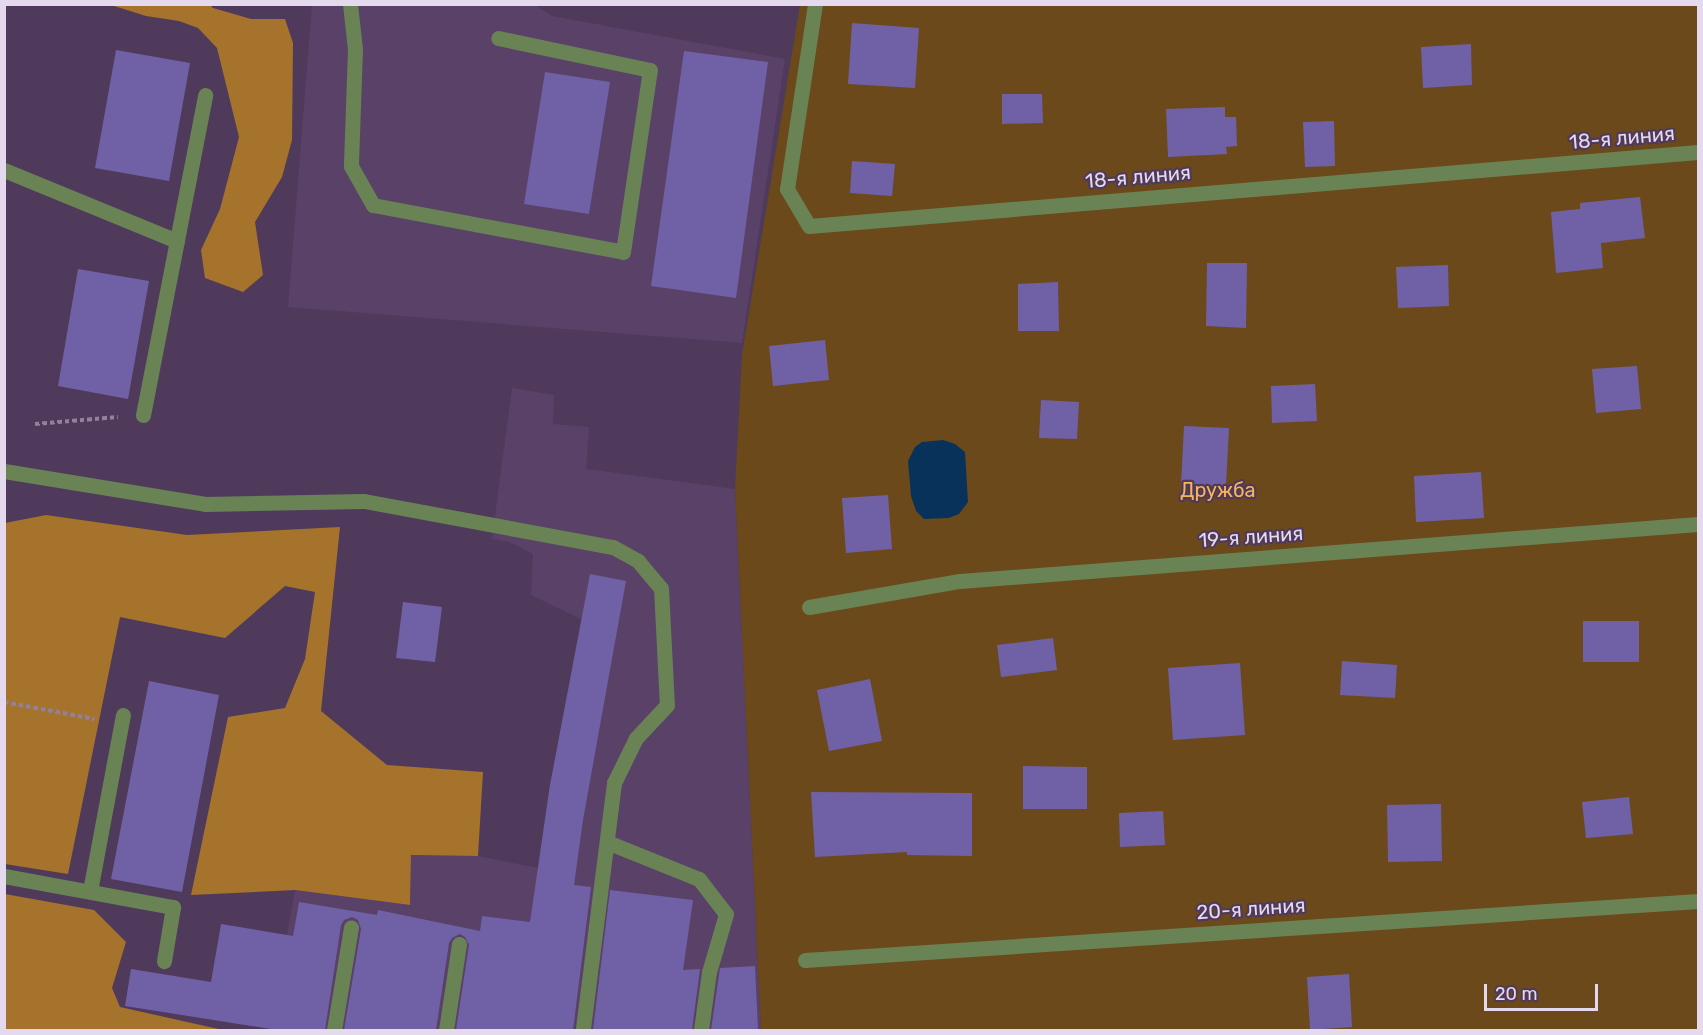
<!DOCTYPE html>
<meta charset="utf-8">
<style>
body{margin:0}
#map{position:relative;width:1703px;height:1035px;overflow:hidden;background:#4f3a5b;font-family:Rubik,sans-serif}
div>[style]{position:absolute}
.built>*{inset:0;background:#5a4168}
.green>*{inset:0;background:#6b491a}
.forest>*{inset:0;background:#a5732b}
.water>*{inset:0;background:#09325b}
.building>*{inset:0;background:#7061a6}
.path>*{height:4px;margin-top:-2px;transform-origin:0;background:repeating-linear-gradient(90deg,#92819c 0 4.5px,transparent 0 7.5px)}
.minor>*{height:15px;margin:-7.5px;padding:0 7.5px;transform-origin:7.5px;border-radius:7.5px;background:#698355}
span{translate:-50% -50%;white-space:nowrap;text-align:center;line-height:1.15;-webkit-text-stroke:4.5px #4f3a5b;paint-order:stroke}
.street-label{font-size:20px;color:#e5d9ed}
.park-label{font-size:20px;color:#fab556}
.frame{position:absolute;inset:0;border:6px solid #e5d9ed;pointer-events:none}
.scale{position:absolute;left:1484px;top:984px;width:114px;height:27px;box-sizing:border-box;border:3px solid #e5d9ed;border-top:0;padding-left:8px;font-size:18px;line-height:21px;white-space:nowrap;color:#e5d9ed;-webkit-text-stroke:4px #4f3a5b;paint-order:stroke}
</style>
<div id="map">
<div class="built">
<div style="clip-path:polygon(312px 5px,535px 5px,552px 16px,785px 59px,742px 343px,288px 307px)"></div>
<div style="clip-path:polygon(512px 388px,554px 395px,553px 424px,589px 427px,586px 469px,735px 489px,761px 1030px,270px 1030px,295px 890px,410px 905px,411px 855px,478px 856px,538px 868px,550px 785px,583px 620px,531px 595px,533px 554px,510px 542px,492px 539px)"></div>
</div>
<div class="green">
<div style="clip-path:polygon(800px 5px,1698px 5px,1698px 1030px,761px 1030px,735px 489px,742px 355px)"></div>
</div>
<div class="forest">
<div style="clip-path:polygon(111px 5px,210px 5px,213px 8px,251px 19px,285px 19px,293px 43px,292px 140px,282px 177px,255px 222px,263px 275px,243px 292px,205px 278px,201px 250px,220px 209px,239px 137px,217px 48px,198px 28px,179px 21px,146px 16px)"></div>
<div style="clip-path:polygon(46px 515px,187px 535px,340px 527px,321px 711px,387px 765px,483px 772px,478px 856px,411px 855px,410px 905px,295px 890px,191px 895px,228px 717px,285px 708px,305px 659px,315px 592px,285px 586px,225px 638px,120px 617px,68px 874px,5px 864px,5px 523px)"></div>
<div style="clip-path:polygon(5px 894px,94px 910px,126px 942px,112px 988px,120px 1007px,223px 1030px,5px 1030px)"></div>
</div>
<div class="water">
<div style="clip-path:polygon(943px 440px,955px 444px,965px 452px,968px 502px,959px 514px,949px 518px,924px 519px,916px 511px,911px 496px,908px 461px,915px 447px,922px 442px)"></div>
</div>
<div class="building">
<div style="clip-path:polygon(852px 23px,919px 28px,915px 88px,848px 84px)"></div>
<div style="clip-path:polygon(1471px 44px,1472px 85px,1423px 88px,1421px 47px)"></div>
<div style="clip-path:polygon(116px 50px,190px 63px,169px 181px,95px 168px)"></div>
<div style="clip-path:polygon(684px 51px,768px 62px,736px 298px,651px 286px)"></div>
<div style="clip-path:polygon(545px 72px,610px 82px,589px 214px,524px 204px)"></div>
<div style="clip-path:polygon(1002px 94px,1042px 94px,1043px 123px,1002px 124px)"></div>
<div style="clip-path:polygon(1225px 107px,1225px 117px,1236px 117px,1237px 146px,1226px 147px,1227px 154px,1168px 157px,1166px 109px)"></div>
<div style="clip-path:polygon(1334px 121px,1335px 166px,1305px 167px,1303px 122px)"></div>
<div style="clip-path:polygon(852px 161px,895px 164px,892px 196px,850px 193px)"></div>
<div style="clip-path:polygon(1640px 197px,1645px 238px,1601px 243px,1603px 268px,1556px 273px,1551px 212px,1580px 209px,1580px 203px)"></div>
<div style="clip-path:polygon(1207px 263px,1247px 263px,1246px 328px,1206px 326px)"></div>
<div style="clip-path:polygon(1448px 265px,1449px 306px,1398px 308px,1396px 267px)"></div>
<div style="clip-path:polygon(78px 269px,149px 281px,128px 399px,58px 386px)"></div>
<div style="clip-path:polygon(1058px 282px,1059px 331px,1018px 331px,1018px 284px)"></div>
<div style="clip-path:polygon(825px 340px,829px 380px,773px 386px,769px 346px)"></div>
<div style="clip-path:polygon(1637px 366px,1641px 409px,1596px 413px,1592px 369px)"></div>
<div style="clip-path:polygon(1315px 384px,1317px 421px,1272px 423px,1271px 386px)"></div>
<div style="clip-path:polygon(1041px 400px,1079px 402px,1077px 439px,1039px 438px)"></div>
<div style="clip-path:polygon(1184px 426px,1229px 428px,1226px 486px,1181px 484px)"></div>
<div style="clip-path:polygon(1481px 472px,1484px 518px,1416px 522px,1414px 476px)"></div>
<div style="clip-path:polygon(888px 495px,892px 549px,846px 553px,842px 498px)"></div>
<div style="clip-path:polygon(590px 574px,626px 581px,583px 820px,574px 885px,591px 887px,573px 1030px,456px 1030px,469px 945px,465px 937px,460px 934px,452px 938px,449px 943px,436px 1030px,344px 1030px,361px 929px,358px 920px,352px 917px,344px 920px,341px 925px,325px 1030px,277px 1030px,125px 1006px,131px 969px,211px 982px,221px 924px,293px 936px,299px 902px,377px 915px,378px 910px,480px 931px,482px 916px,530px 922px,550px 785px)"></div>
<div style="clip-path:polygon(403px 602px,442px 607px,435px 662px,396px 658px)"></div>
<div style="clip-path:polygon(1583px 621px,1639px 621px,1639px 662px,1583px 662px)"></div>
<div style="clip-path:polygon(1053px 638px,1057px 670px,1001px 677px,997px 645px)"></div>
<div style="clip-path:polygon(1342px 661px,1397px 665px,1395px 698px,1340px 695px)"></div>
<div style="clip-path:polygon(1240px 663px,1245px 735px,1173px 740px,1168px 668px)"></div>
<div style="clip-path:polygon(870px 679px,882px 741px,829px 751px,817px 690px)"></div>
<div style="clip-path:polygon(149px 681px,219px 695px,182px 892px,111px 879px)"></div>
<div style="clip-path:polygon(1023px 766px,1087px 767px,1087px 809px,1023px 809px)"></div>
<div style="clip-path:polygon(811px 792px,972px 793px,972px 856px,907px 855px,907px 852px,815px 857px)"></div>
<div style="clip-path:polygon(1629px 797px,1633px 834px,1586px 838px,1582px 802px)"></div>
<div style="clip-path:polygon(1441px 804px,1442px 861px,1388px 862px,1387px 805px)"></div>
<div style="clip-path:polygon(1163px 811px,1165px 845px,1120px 847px,1119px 813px)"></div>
<div style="clip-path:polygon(610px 890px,693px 900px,683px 970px,700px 969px,692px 1030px,593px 1030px)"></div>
<div style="clip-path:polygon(755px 966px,758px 1030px,711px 1030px,720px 968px)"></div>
<div style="clip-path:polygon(1349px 974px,1352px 1027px,1310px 1030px,1307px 977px)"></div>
</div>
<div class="path">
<div style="left:35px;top:424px;width:83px;rotate:-4.8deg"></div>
<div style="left:4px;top:702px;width:92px;rotate:10.7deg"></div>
</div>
<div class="minor">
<div style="left:350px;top:4px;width:45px;rotate:83.7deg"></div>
<div style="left:355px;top:49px;width:117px;rotate:92deg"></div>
<div style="left:351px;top:166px;width:45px;rotate:60.6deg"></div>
<div style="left:373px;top:205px;width:254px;rotate:10.6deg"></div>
<div style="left:623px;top:252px;width:184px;rotate:-81.6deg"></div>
<div style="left:650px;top:70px;width:155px;rotate:-168.1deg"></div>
<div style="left:815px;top:4px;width:187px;rotate:98.6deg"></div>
<div style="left:787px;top:189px;width:43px;rotate:59.3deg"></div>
<div style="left:809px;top:226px;width:892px;rotate:-4.76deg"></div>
<div style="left:4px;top:170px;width:187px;rotate:22.3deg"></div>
<div style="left:143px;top:415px;width:326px;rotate:-79deg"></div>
<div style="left:4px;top:471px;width:204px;rotate:9.3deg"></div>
<div style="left:205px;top:504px;width:159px;rotate:-1.1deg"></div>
<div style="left:364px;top:501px;width:253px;rotate:10.5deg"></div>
<div style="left:613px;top:547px;width:29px;rotate:29deg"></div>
<div style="left:638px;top:561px;width:35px;rotate:50deg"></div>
<div style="left:661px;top:588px;width:117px;rotate:87.1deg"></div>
<div style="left:667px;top:705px;width:45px;rotate:133.2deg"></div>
<div style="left:636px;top:738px;width:50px;rotate:116.1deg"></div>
<div style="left:614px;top:783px;width:249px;rotate:97.2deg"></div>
<div style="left:809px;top:607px;width:153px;rotate:-9.8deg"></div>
<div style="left:960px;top:581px;width:740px;rotate:-4.42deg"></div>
<div style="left:607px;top:842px;width:99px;rotate:21.9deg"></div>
<div style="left:699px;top:879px;width:44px;rotate:52.4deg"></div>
<div style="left:726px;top:914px;width:60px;rotate:106.3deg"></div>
<div style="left:709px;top:972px;width:59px;rotate:97.9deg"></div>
<div style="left:4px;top:876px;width:172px;rotate:10.4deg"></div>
<div style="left:173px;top:907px;width:55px;rotate:99.5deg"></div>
<div style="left:90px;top:891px;width:179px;rotate:-79.4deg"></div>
<div style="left:805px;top:960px;width:895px;rotate:-3.78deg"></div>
<div style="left:334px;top:1030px;width:104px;rotate:-80.6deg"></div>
<div style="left:446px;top:1030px;width:87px;rotate:-81.4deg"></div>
</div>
<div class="street-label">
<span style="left:1622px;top:138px;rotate:-5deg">18-я линия</span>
<span style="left:1138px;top:177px;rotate:-5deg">18-я линия</span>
<span style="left:1251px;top:537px;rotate:-4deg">19-я линия</span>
<span style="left:1251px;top:909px;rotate:-4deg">20-я линия</span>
</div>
<div class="park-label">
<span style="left:1218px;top:490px">Дружба</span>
</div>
<div class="frame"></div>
<div class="scale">20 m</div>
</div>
